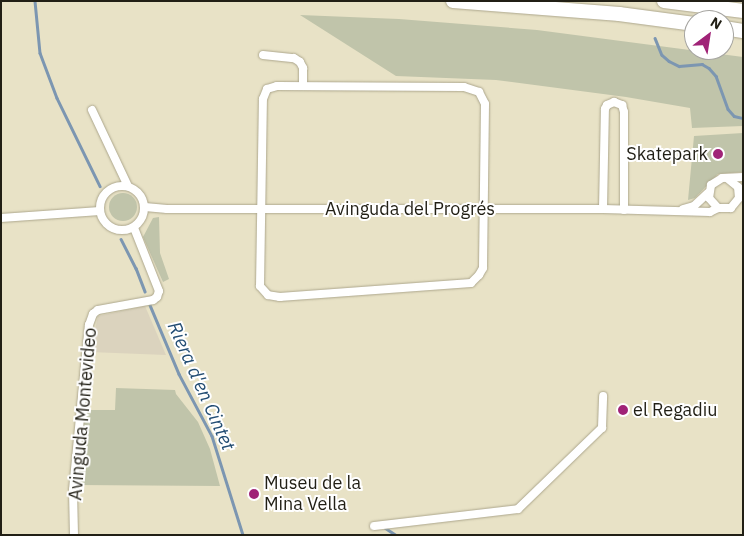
<!DOCTYPE html>
<meta charset="utf-8">
<style>
body{margin:0}
#map{position:relative;width:744px;height:536px;overflow:hidden;background:#e8e2c6;font-family:"IBM Plex Sans",sans-serif}
div>[style]{position:absolute}
.commercial>*{inset:0;background:#dbd3be}
.green>*{inset:0;background:#c0c4aa}
.round{border-radius:50%}
.stream>*{height:2.5px;margin:-1.25px;padding:0 1.25px;transform-origin:1.25px;border-radius:1.25px;background:#7c96b1}
.roads{filter:drop-shadow(0 0 1px #ada78d) drop-shadow(0 0 1px #ada78d)}
.street>*{height:8px;margin:-4px;padding:0 4px;transform-origin:4px;border-radius:4px;background:#fff}
.street>.ring{margin:-4px;padding:0;box-sizing:content-box;background:none;border:8px solid #fff;border-radius:50%}
.highway>*{height:14px;margin:-7px;padding:0 7px;transform-origin:7px;border-radius:7px;background:#fff}
.dots>*{width:14px;height:14px;translate:-50% -50%;box-sizing:border-box;border:2px solid #fff;border-radius:50%}
span{translate:-50% -50%;white-space:nowrap;text-align:center;line-height:1.15;-webkit-text-stroke:4px #fff;paint-order:stroke}
.poi-label{font-size:18px;color:#211f15}
.right{translate:-100% -50%;text-align:right}
.left{translate:0 -50%;text-align:left}
.street-label{font-size:18px;color:#211f15}
.water-label{font-size:19px;color:#234d73;font-style:italic}
.frame{position:absolute;inset:0;border:2px solid #211f15;pointer-events:none}
.north{position:absolute;left:684px;top:10px;width:50px;height:50px;box-sizing:border-box;background:#fff;border:1px solid #a6a5a1;border-radius:50%;rotate:31deg;font-size:14px;font-weight:700;line-height:20px;text-align:center;color:#211f15}
.north::after{content:'';display:block;margin:auto;width:18px;height:22px;background:#a02377;clip-path:polygon(50% 0,100% 100%,50% 72%,0 100%)}
</style>
<div id="map">
<div class="commercial">
<div style="clip-path:polygon(145px 306px,166px 355px,90px 352px,98px 316px)"></div>
</div>
<div class="green">
<div style="clip-path:polygon(300px 15px,399px 19px,537px 30px,743px 57px,743px 126px,692px 128px,690px 108px,626px 97px,496px 80px,396px 76px)"></div>
<div style="clip-path:polygon(743px 133px,743px 172px,718px 174px,695px 198px,688px 200px,694px 136px)"></div>
<div class="round" style="left:109px;top:193px;width:28px;height:28px"></div>
<div style="clip-path:polygon(159px 217px,160px 253px,169px 279px,163px 282px,143px 237px,153px 218px)"></div>
<div style="clip-path:polygon(116px 388px,175px 390px,176px 394px,198px 422px,210px 449px,220px 486px,77px 485px,84px 410px,115px 410px)"></div>
</div>
<div class="stream">
<div style="left:35px;top:1px;width:52px;rotate:84.5deg"></div>
<div style="left:40px;top:53px;width:48px;rotate:69.3deg"></div>
<div style="left:57px;top:98px;width:98px;rotate:64deg"></div>
<div style="left:655px;top:38px;width:18px;rotate:68deg"></div>
<div style="left:662px;top:55px;width:9px;rotate:41deg"></div>
<div style="left:669px;top:61px;width:11px;rotate:27deg"></div>
<div style="left:679px;top:66px;width:23px;rotate:-5deg"></div>
<div style="left:702px;top:64px;width:8px;rotate:30deg"></div>
<div style="left:709px;top:68px;width:11px;rotate:49deg"></div>
<div style="left:716px;top:76px;width:35px;rotate:70deg"></div>
<div style="left:728px;top:109px;width:9px;rotate:49deg"></div>
<div style="left:734px;top:116px;width:9px;rotate:13deg"></div>
<div style="left:121px;top:239px;width:33px;rotate:63deg"></div>
<div style="left:136px;top:268px;width:25px;rotate:69deg"></div>
<div style="left:150px;top:305px;width:75px;rotate:67.2deg"></div>
<div style="left:179px;top:374px;width:70px;rotate:62deg"></div>
<div style="left:212px;top:436px;width:104px;rotate:72.6deg"></div>
<div style="left:384px;top:527px;width:14px;rotate:34deg"></div>
</div>
<div class="roads">
<div class="street">
<div style="left:263px;top:55px;width:31px;rotate:6deg"></div>
<div style="left:294px;top:58px;width:7px;rotate:34deg"></div>
<div style="left:300px;top:62px;width:7px;rotate:63deg"></div>
<div style="left:303px;top:68px;width:18px;rotate:90deg"></div>
<div style="left:277px;top:86px;width:187px;rotate:0.3deg"></div>
<div style="left:464px;top:87px;width:16px;rotate:18deg"></div>
<div style="left:479px;top:92px;width:13px;rotate:63deg"></div>
<div style="left:485px;top:104px;width:164px;rotate:90.7deg"></div>
<div style="left:483px;top:268px;width:8px;rotate:120deg"></div>
<div style="left:479px;top:275px;width:11px;rotate:135deg"></div>
<div style="left:471px;top:283px;width:192px;rotate:175.8deg"></div>
<div style="left:280px;top:297px;width:12px;rotate:-171deg"></div>
<div style="left:268px;top:295px;width:12px;rotate:-132deg"></div>
<div style="left:260px;top:286px;width:187px;rotate:-89.1deg"></div>
<div style="left:263px;top:99px;width:11px;rotate:-68deg"></div>
<div style="left:267px;top:89px;width:10px;rotate:-17deg"></div>
<div style="left:92px;top:110px;width:84px;rotate:64.7deg"></div>
<div style="left:728px;top:179px;width:13px;rotate:39deg"></div>
<div style="left:738px;top:187px;width:11px;rotate:85deg"></div>
<div style="left:739px;top:198px;width:13px;rotate:129deg"></div>
<div style="left:731px;top:208px;width:13px;rotate:180deg"></div>
<div style="left:718px;top:208px;width:13px;rotate:-132deg"></div>
<div style="left:709px;top:198px;width:13px;rotate:-81deg"></div>
<div style="left:711px;top:185px;width:13px;rotate:-32deg"></div>
<div style="left:722px;top:178px;width:21px;rotate:-3deg"></div>
<div class="ring" style="left:100px;top:186px;width:36px;height:36px"></div>
<div style="left:145px;top:207px;width:22px;rotate:5deg"></div>
<div style="left:167px;top:209px;width:436px"></div>
<div style="left:603px;top:209px;width:107px;rotate:1.6deg"></div>
<div style="left:710px;top:212px;width:9px;rotate:-27deg"></div>
<div style="left:603px;top:209px;width:100px;rotate:-88.9deg"></div>
<div style="left:605px;top:109px;width:4px;rotate:-63deg"></div>
<div style="left:607px;top:105px;width:8px;rotate:-23deg"></div>
<div style="left:614px;top:102px;width:9px;rotate:21deg"></div>
<div style="left:622px;top:105px;width:7px;rotate:74deg"></div>
<div style="left:624px;top:112px;width:98px;rotate:90deg"></div>
<div style="left:683px;top:209px;width:11px;rotate:-15deg"></div>
<div style="left:694px;top:206px;width:19px;rotate:-43deg"></div>
<div style="left:1px;top:218px;width:99px;rotate:-4deg"></div>
<div style="left:374px;top:526px;width:145px;rotate:-6.7deg"></div>
<div style="left:518px;top:509px;width:117px;rotate:-44deg"></div>
<div style="left:602px;top:428px;width:32px;rotate:-88deg"></div>
<div style="left:74px;top:535px;width:45px;rotate:-91.3deg"></div>
<div style="left:73px;top:490px;width:166px;rotate:-84.5deg"></div>
<div style="left:89px;top:325px;width:12px;rotate:-70deg"></div>
<div style="left:93px;top:314px;width:6px;rotate:-39deg"></div>
<div style="left:98px;top:310px;width:56px;rotate:-10.3deg"></div>
<div style="left:153px;top:300px;width:5px;rotate:-37deg"></div>
<div style="left:157px;top:297px;width:6px;rotate:-72deg"></div>
<div style="left:159px;top:291px;width:68px;rotate:-111.6deg"></div>
</div>
<div class="highway">
<div style="left:453px;top:1px;width:167px;rotate:4.5deg"></div>
<div style="left:619px;top:14px;width:76px;rotate:7.6deg"></div>
<div style="left:664px;top:1px;width:80px;rotate:7.2deg"></div>
<div style="left:724px;top:28px;width:19px;rotate:9deg"></div>
</div>
</div>
<div class="dots">
<div style="left:718px;top:154px;background:#a02377"></div>
<div style="left:623px;top:410px;background:#a02377"></div>
<div style="left:254px;top:494px;background:#a02377"></div>
</div>
<div class="poi-label">
<span class="right" style="left:708px;top:154px">Skatepark</span>
<span class="left" style="left:633px;top:410px">el Regadiu</span>
<span class="left" style="left:264px;top:494px">Museu de la<br>Mina Vella</span>
</div>
<div class="street-label">
<span style="left:410px;top:209px">Avinguda del Progrés</span>
<span style="left:83px;top:414px;rotate:-85deg">Avinguda Montevideo</span>
</div>
<div class="water-label">
<span style="left:201px;top:386px;rotate:66deg">Riera d'en Cintet</span>
</div>
<div class="frame"></div>
<div class="north">N</div>
</div>
